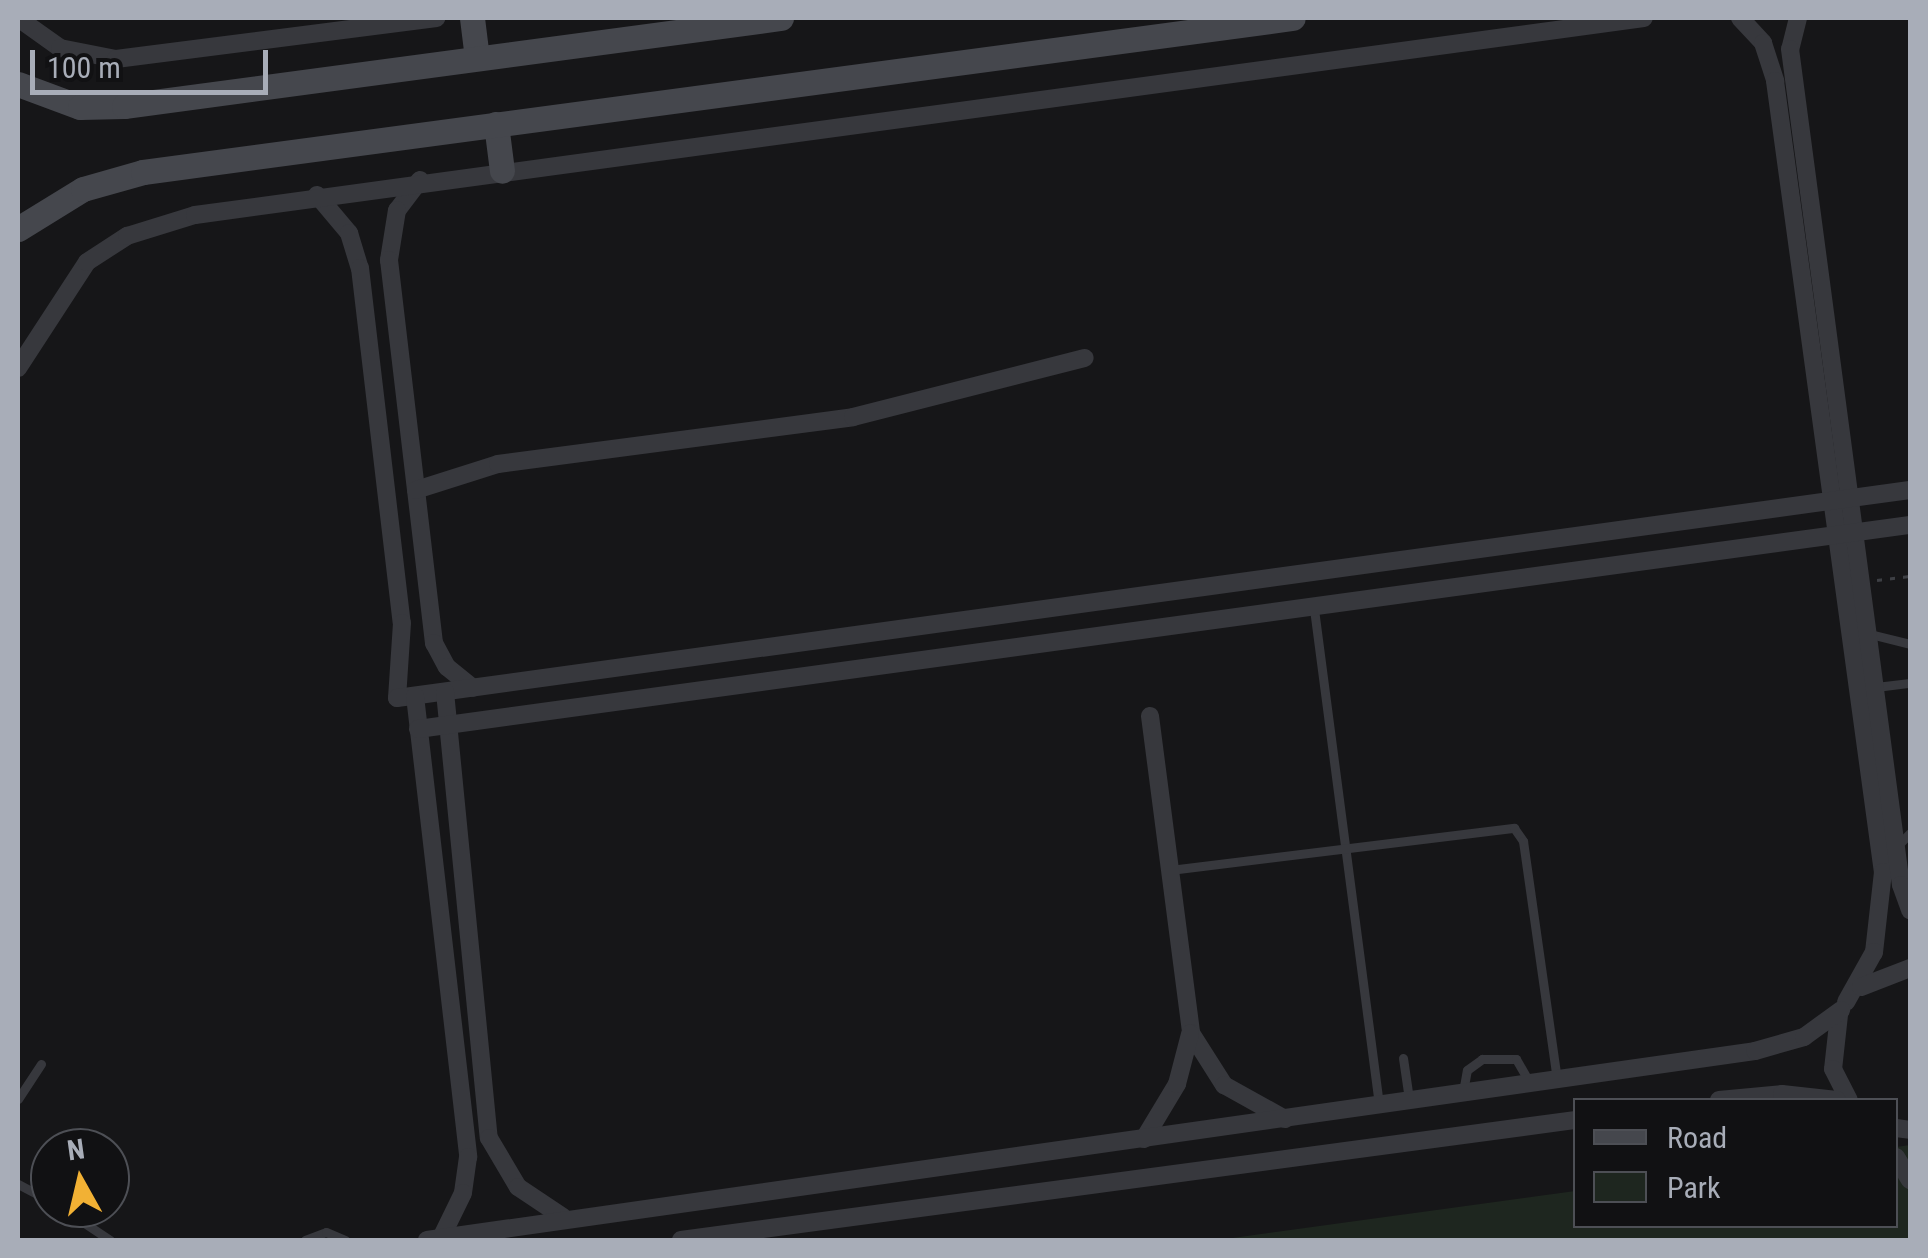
<!DOCTYPE html>
<style>
body{margin:0}
#map{position:relative;width:1928px;height:1258px;overflow:hidden;background:#161618;font-family:"Roboto Condensed",sans-serif}
div>[style]{position:absolute}
.green>*{inset:0;background:#1e261f}
.path>*{height:2.5px;margin-top:-1.25px;transform-origin:0;background:repeating-linear-gradient(90deg,#3d3f44 0 5px,transparent 0 13px)}
.service>*{height:9px;margin:-4.5px;padding:0 4.5px;transform-origin:4.5px;border-radius:4.5px;background:#37383d}
.minor>*{height:18px;margin:-9px;padding:0 9px;transform-origin:9px;border-radius:9px;background:#37383d}
.secondary>*{height:25px;margin:-12.5px;padding:0 12.5px;transform-origin:12.5px;border-radius:12.5px;background:#45474d}
span{translate:-50% -50%;white-space:nowrap;text-align:center;line-height:1.15;-webkit-text-stroke:8px #111113;paint-order:stroke}
.frame{position:absolute;inset:0;border:20px solid #a8adb8;pointer-events:none}
.legend{position:absolute;left:1573px;top:1098px;width:325px;height:130px;box-sizing:border-box;background:#111113;border:2px solid #4d4f55;margin:0;padding:12px 18px;list-style:none;font-size:30px;color:#a8adb8}
.legend li{display:flex;align-items:center;gap:20px;height:50px}
.legend b{width:50px;border:2px solid #4d4f55}
.north{position:absolute;left:30px;top:1128px;width:100px;height:100px;box-sizing:border-box;background:#111113;border:2px solid #4d4f55;border-radius:50%;rotate:352deg;font-size:28px;font-weight:700;line-height:40px;text-align:center;color:#a8adb8}
.north::after{content:'';display:block;margin:auto;width:35px;height:45px;background:#f2b134;clip-path:polygon(50% 0,100% 100%,50% 72%,0 100%)}
.scale{position:absolute;left:30px;top:50px;width:238px;height:45px;box-sizing:border-box;border:5px solid #a8adb8;border-top:0;padding-left:12px;font-size:30px;line-height:35px;white-space:nowrap;color:#a8adb8;-webkit-text-stroke:8px #111113;paint-order:stroke}
</style>
<div id="map">
<div class="green">
<div style="clip-path:polygon(1910px 1145px,1910px 1240px,1218px 1240px,1575px 1191px,1576px 1226px,1896px 1226px,1896px 1147px)"></div>
</div>
<div class="path">
<div style="left:1877px;top:580px;width:33px;rotate:-7deg"></div>
</div>
<div class="service">
<div style="left:1314px;top:609px;width:500px;rotate:82.53deg"></div>
<div style="left:1870px;top:634px;width:41px;rotate:14deg"></div>
<div style="left:1876px;top:687px;width:34px;rotate:-7deg"></div>
<div style="left:1898px;top:845px;width:17px;rotate:-45deg"></div>
<div style="left:1170px;top:870px;width:347px;rotate:-7deg"></div>
<div style="left:1514px;top:828px;width:16px;rotate:55deg"></div>
<div style="left:1523px;top:841px;width:240px;rotate:81.9deg"></div>
<div style="left:1403px;top:1058px;width:41px;rotate:81.7deg"></div>
<div style="left:1463px;top:1092px;width:22px;rotate:-80deg"></div>
<div style="left:1467px;top:1070px;width:19px;rotate:-36deg"></div>
<div style="left:1482px;top:1059px;width:34px"></div>
<div style="left:1516px;top:1059px;width:28px;rotate:60deg"></div>
<div style="left:18px;top:1099px;width:42px;rotate:-56.7deg"></div>
<div style="left:18px;top:1184px;width:36px;rotate:28deg"></div>
<div style="left:62px;top:1208px;width:58px;rotate:33.7deg"></div>
<div style="left:305px;top:1240px;width:22px;rotate:-21deg"></div>
<div style="left:326px;top:1232px;width:21px;rotate:23deg"></div>
</div>
<div class="minor">
<div style="left:18px;top:18px;width:52px;rotate:35.5deg"></div>
<div style="left:60px;top:48px;width:57px;rotate:11.1deg"></div>
<div style="left:116px;top:59px;width:323px;rotate:-7.3deg"></div>
<div style="left:1740px;top:18px;width:34px;rotate:47deg"></div>
<div style="left:1763px;top:43px;width:40px;rotate:72deg"></div>
<div style="left:1775px;top:81px;width:798px;rotate:82.23deg"></div>
<div style="left:1883px;top:872px;width:81px;rotate:96.4deg"></div>
<div style="left:1874px;top:952px;width:57px;rotate:119.2deg"></div>
<div style="left:1798px;top:18px;width:32px;rotate:104deg"></div>
<div style="left:1790px;top:49px;width:843px;rotate:82.44deg"></div>
<div style="left:1901px;top:885px;width:27px;rotate:70deg"></div>
<div style="left:420px;top:180px;width:38px;rotate:127deg"></div>
<div style="left:397px;top:210px;width:51px;rotate:99.1deg"></div>
<div style="left:389px;top:260px;width:386px;rotate:83.3deg"></div>
<div style="left:434px;top:643px;width:27px;rotate:62deg"></div>
<div style="left:447px;top:667px;width:33px;rotate:39deg"></div>
<div style="left:317px;top:195px;width:50px;rotate:49.9deg"></div>
<div style="left:349px;top:233px;width:37px;rotate:73deg"></div>
<div style="left:360px;top:268px;width:357px;rotate:83.3deg"></div>
<div style="left:402px;top:623px;width:75px;rotate:93.8deg"></div>
<div style="left:397px;top:698px;width:1527px;rotate:-7.83deg"></div>
<div style="left:18px;top:368px;width:126px;rotate:-56.9deg"></div>
<div style="left:87px;top:262px;width:48px;rotate:-33deg"></div>
<div style="left:127px;top:236px;width:71px;rotate:-17.2deg"></div>
<div style="left:195px;top:215px;width:1462px;rotate:-7.74deg"></div>
<div style="left:416px;top:490px;width:86px;rotate:-17.6deg"></div>
<div style="left:498px;top:464px;width:358px;rotate:-7.5deg"></div>
<div style="left:853px;top:417px;width:239px;rotate:-14.3deg"></div>
<div style="left:445px;top:692px;width:448px;rotate:84.4deg"></div>
<div style="left:489px;top:1138px;width:57px;rotate:59.4deg"></div>
<div style="left:518px;top:1187px;width:54px;rotate:33.7deg"></div>
<div style="left:415px;top:696px;width:464px;rotate:83.4deg"></div>
<div style="left:468px;top:1157px;width:36px;rotate:98deg"></div>
<div style="left:463px;top:1193px;width:48px;rotate:116deg"></div>
<div style="left:1150px;top:716px;width:320px;rotate:82.6deg"></div>
<div style="left:1191px;top:1033px;width:62px;rotate:57.6deg"></div>
<div style="left:1224px;top:1085px;width:70px;rotate:29.1deg"></div>
<div style="left:418px;top:729px;width:1506px;rotate:-7.79deg"></div>
<div style="left:1861px;top:987px;width:53px;rotate:-21.2deg"></div>
<div style="left:1839px;top:1015px;width:54px;rotate:96.3deg"></div>
<div style="left:1833px;top:1069px;width:35px;rotate:63deg"></div>
<div style="left:1719px;top:1100px;width:63px;rotate:-5.4deg"></div>
<div style="left:1782px;top:1094px;width:55px;rotate:6.2deg"></div>
<div style="left:1896px;top:1128px;width:14px;rotate:8deg"></div>
<div style="left:1144px;top:1139px;width:64px;rotate:-59deg"></div>
<div style="left:1177px;top:1084px;width:52px;rotate:-75.4deg"></div>
<div style="left:1896px;top:1157px;width:27px;rotate:59deg"></div>
<div style="left:427px;top:1240px;width:1341px;rotate:-8.1deg"></div>
<div style="left:1755px;top:1051px;width:51px;rotate:-15.9deg"></div>
<div style="left:1804px;top:1037px;width:46px;rotate:-36.1deg"></div>
<div style="left:681px;top:1240px;width:903px;rotate:-7.64deg"></div>
</div>
<div class="secondary">
<div style="left:472px;top:18px;width:40px;rotate:82.9deg"></div>
<div style="left:18px;top:84px;width:66px;rotate:20.4deg"></div>
<div style="left:80px;top:107px;width:44px;rotate:-1.3deg"></div>
<div style="left:124px;top:106px;width:663px;rotate:-7.63deg"></div>
<div style="left:496px;top:124px;width:47px;rotate:82.7deg"></div>
<div style="left:18px;top:229px;width:76px;rotate:-31.6deg"></div>
<div style="left:83px;top:189px;width:62px;rotate:-15.8deg"></div>
<div style="left:143px;top:172px;width:1160px;rotate:-7.63deg"></div>
</div>
<div class="frame"></div>
<ul class="legend">
<li><b style="height:12px;background:#45474d"></b>Road</li>
<li><b style="height:28px;background:#1e261f"></b>Park</li>
</ul>
<div class="north">N</div>
<div class="scale">100 m</div>
</div>
